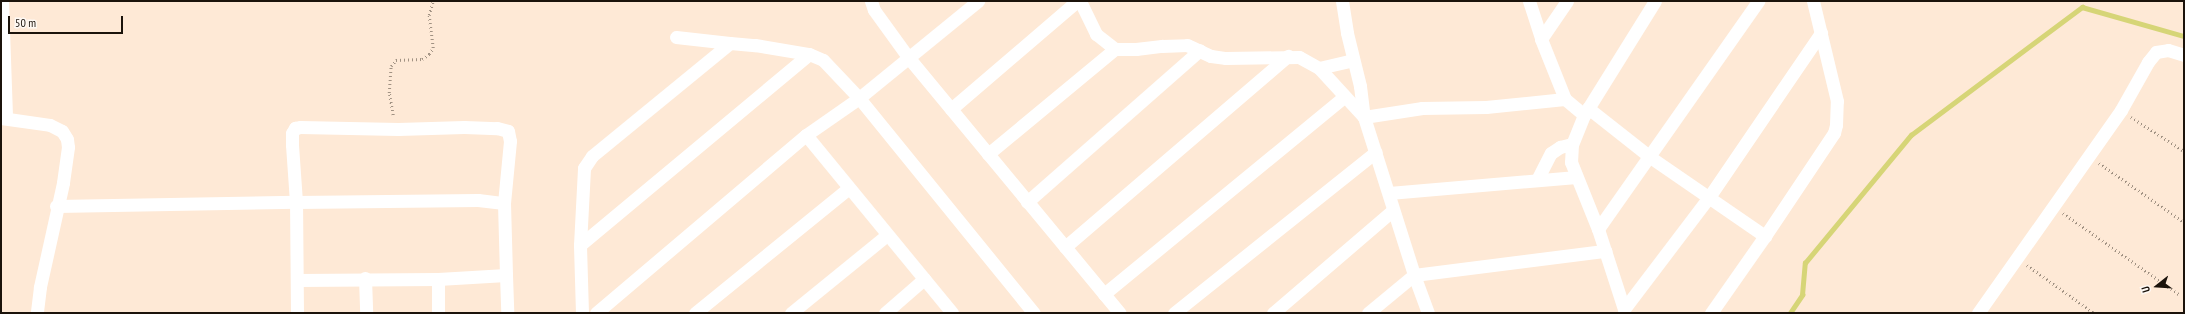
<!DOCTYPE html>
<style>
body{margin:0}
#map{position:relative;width:2185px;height:314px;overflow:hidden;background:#fee9d6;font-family:"PT Sans Narrow",sans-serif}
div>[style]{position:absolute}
.stream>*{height:4.5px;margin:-2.25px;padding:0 2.25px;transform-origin:2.25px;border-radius:2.25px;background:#d6d577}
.path>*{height:2.5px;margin-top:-1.25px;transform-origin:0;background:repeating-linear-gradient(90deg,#a19283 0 1px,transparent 0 4px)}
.minor>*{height:13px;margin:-6.5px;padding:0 6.5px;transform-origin:6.5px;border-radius:6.5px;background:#fff}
span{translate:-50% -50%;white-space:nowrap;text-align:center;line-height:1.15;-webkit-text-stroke:3.5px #fef9f4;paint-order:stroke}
.frame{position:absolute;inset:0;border:2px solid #1b130b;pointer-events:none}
.north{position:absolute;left:2137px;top:266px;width:40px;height:40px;-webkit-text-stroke:3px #fef9f4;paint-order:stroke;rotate:253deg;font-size:11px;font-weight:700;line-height:16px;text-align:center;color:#1b130b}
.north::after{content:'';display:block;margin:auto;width:14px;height:18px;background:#1b130b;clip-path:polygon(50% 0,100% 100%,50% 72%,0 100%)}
.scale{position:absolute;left:8px;top:16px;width:115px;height:18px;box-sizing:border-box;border:2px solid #1b130b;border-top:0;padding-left:5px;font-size:12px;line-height:14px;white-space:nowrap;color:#1b130b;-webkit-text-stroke:3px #fef9f4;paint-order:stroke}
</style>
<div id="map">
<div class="stream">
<div style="left:1790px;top:313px;width:22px;rotate:-56deg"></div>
<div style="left:1802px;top:295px;width:32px;rotate:-85deg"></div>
<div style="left:1805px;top:263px;width:166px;rotate:-50.4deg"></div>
<div style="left:1911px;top:135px;width:214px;rotate:-36.8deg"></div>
<div style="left:2082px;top:7px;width:106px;rotate:15.9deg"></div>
</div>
<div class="path">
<div style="left:393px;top:115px;width:22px;rotate:-100deg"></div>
<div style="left:389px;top:93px;width:27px;rotate:-86deg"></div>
<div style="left:391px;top:66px;width:8px;rotate:-50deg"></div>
<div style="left:396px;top:60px;width:26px;rotate:-2deg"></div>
<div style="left:422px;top:59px;width:9px;rotate:-36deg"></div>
<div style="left:429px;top:54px;width:7px;rotate:-56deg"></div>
<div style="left:433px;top:48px;width:33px;rotate:-97deg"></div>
<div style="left:429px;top:15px;width:15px;rotate:-74deg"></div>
<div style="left:2131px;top:117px;width:63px;rotate:32.7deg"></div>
<div style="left:2099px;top:163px;width:103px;rotate:34.8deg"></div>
<div style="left:2063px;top:213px;width:143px;rotate:35deg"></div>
<div style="left:2027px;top:265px;width:82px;rotate:35.6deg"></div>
</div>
<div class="minor">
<div style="left:2px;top:1px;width:117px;rotate:88deg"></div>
<div style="left:871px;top:1px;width:9px;rotate:72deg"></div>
<div style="left:874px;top:10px;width:58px;rotate:54.1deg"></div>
<div style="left:908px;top:57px;width:332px;rotate:50.4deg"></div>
<div style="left:1080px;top:1px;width:37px;rotate:64deg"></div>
<div style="left:1096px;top:34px;width:24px;rotate:38deg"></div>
<div style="left:1115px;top:49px;width:21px"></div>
<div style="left:1136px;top:49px;width:26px;rotate:-7deg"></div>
<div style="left:1162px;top:46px;width:25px;rotate:-2deg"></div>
<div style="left:1187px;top:45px;width:26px;rotate:25deg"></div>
<div style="left:1211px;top:56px;width:15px;rotate:8deg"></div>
<div style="left:1226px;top:58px;width:73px;rotate:-0.8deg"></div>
<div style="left:1299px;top:57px;width:23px;rotate:29deg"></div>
<div style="left:1319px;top:68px;width:67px;rotate:47.4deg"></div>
<div style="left:1364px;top:117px;width:166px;rotate:72.4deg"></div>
<div style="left:1414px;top:275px;width:40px;rotate:69.8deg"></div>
<div style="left:1342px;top:1px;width:32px;rotate:81deg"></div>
<div style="left:1347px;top:33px;width:55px;rotate:76.2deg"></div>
<div style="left:1360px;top:86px;width:31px;rotate:83deg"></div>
<div style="left:1364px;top:117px;width:59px;rotate:-8.8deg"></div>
<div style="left:1422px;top:108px;width:64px;rotate:-0.9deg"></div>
<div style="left:1486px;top:107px;width:79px;rotate:-5.8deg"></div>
<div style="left:1529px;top:1px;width:40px;rotate:72deg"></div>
<div style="left:1567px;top:1px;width:46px;rotate:124.4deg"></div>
<div style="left:1541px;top:39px;width:65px;rotate:68.2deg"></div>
<div style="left:1565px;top:99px;width:25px;rotate:40deg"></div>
<div style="left:1584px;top:115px;width:134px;rotate:-58.1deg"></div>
<div style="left:676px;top:37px;width:54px;rotate:6.3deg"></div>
<div style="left:1319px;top:68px;width:35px;rotate:-13deg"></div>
<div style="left:1588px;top:108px;width:79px;rotate:38.3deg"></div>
<div style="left:1650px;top:157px;width:140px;rotate:34.5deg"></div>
<div style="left:1765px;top:236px;width:124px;rotate:-56.2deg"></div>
<div style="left:1834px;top:133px;width:8px;rotate:-76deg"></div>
<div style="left:1836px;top:125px;width:24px;rotate:-88deg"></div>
<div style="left:1837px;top:101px;width:103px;rotate:-103.5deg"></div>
<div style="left:951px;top:109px;width:166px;rotate:-40.6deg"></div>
<div style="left:1584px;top:115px;width:31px;rotate:112deg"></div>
<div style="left:1572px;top:144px;width:18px;rotate:93deg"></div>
<div style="left:1571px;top:162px;width:72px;rotate:68.1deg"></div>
<div style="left:1598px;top:229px;width:84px;rotate:72deg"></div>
<div style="left:1px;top:118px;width:49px;rotate:8.1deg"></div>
<div style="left:50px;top:125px;width:13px;rotate:27deg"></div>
<div style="left:62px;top:131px;width:9px;rotate:58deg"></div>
<div style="left:67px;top:139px;width:8px;rotate:83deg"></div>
<div style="left:68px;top:147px;width:36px;rotate:98deg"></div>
<div style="left:63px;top:183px;width:107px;rotate:102.5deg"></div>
<div style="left:40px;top:287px;width:26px;rotate:97deg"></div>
<div style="left:806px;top:135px;width:230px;rotate:50.6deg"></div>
<div style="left:988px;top:154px;width:165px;rotate:-39.6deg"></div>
<div style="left:1537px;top:180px;width:30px;rotate:-63deg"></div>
<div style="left:1551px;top:153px;width:11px;rotate:-34deg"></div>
<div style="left:1560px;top:147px;width:12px;rotate:-14deg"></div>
<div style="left:1389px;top:193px;width:188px;rotate:-4.9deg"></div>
<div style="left:1027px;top:202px;width:230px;rotate:-41.3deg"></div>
<div style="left:56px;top:206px;width:240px;rotate:-1deg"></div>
<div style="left:296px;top:202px;width:182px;rotate:-0.6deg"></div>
<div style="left:478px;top:200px;width:26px;rotate:7deg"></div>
<div style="left:1598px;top:229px;width:279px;rotate:-54.9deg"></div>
<div style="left:580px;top:245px;width:298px;rotate:-39.8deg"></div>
<div style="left:1065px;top:247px;width:294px;rotate:-40.6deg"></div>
<div style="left:365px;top:278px;width:35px;rotate:88deg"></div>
<div style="left:438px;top:279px;width:34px;rotate:90deg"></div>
<div style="left:298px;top:280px;width:140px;rotate:-0.4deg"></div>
<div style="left:438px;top:279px;width:68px;rotate:-3.4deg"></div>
<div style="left:506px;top:275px;width:38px;rotate:88deg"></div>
<div style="left:1104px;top:294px;width:310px;rotate:-39.4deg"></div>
<div style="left:1624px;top:309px;width:141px;rotate:-52.8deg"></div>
<div style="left:1709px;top:197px;width:199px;rotate:-55.7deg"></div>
<div style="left:297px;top:313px;width:111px;rotate:-90.5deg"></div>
<div style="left:296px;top:202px;width:57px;rotate:-94deg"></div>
<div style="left:292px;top:145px;width:12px;rotate:-90deg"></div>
<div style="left:292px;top:133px;width:6px;rotate:-59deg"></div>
<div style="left:295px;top:128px;width:5px;rotate:-11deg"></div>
<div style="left:300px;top:127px;width:98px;rotate:1.2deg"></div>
<div style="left:398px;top:129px;width:66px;rotate:-1.7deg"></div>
<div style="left:464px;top:127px;width:33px;rotate:2deg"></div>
<div style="left:497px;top:128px;width:11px;rotate:15deg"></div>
<div style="left:508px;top:131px;width:10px;rotate:79deg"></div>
<div style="left:510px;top:141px;width:62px;rotate:95.5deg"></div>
<div style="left:504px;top:203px;width:72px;rotate:88.4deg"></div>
<div style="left:582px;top:313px;width:68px;rotate:-91.7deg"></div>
<div style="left:580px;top:245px;width:77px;rotate:-87deg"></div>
<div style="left:584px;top:168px;width:14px;rotate:-56deg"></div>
<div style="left:592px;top:156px;width:178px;rotate:-39.3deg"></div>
<div style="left:730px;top:43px;width:25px;rotate:5deg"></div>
<div style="left:755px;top:45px;width:55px;rotate:9.5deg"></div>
<div style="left:809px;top:54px;width:15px;rotate:23deg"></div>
<div style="left:823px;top:60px;width:52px;rotate:46.5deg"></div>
<div style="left:859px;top:98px;width:277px;rotate:50.9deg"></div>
<div style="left:596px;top:313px;width:275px;rotate:-40.3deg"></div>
<div style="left:806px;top:135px;width:65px;rotate:-34.9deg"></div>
<div style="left:859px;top:98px;width:154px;rotate:-39.2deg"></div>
<div style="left:695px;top:313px;width:198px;rotate:-39.1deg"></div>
<div style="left:791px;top:313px;width:124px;rotate:-39.1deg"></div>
<div style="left:885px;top:313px;width:52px;rotate:-41.1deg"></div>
<div style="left:1174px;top:313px;width:258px;rotate:-38.6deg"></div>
<div style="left:1273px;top:313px;width:158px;rotate:-40.6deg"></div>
<div style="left:1368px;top:313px;width:60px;rotate:-39.6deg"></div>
<div style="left:1414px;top:275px;width:193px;rotate:-7.2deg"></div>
<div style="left:1711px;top:313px;width:94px;rotate:-55deg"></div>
<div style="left:1978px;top:313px;width:248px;rotate:-54.8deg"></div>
<div style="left:2121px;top:110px;width:55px;rotate:-60.6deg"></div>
<div style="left:2148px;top:62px;width:13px;rotate:-51deg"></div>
<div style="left:2156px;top:52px;width:12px;rotate:-9deg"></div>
<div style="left:2168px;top:50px;width:17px;rotate:17deg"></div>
</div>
<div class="frame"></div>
<div class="north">U</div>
<div class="scale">50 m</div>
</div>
